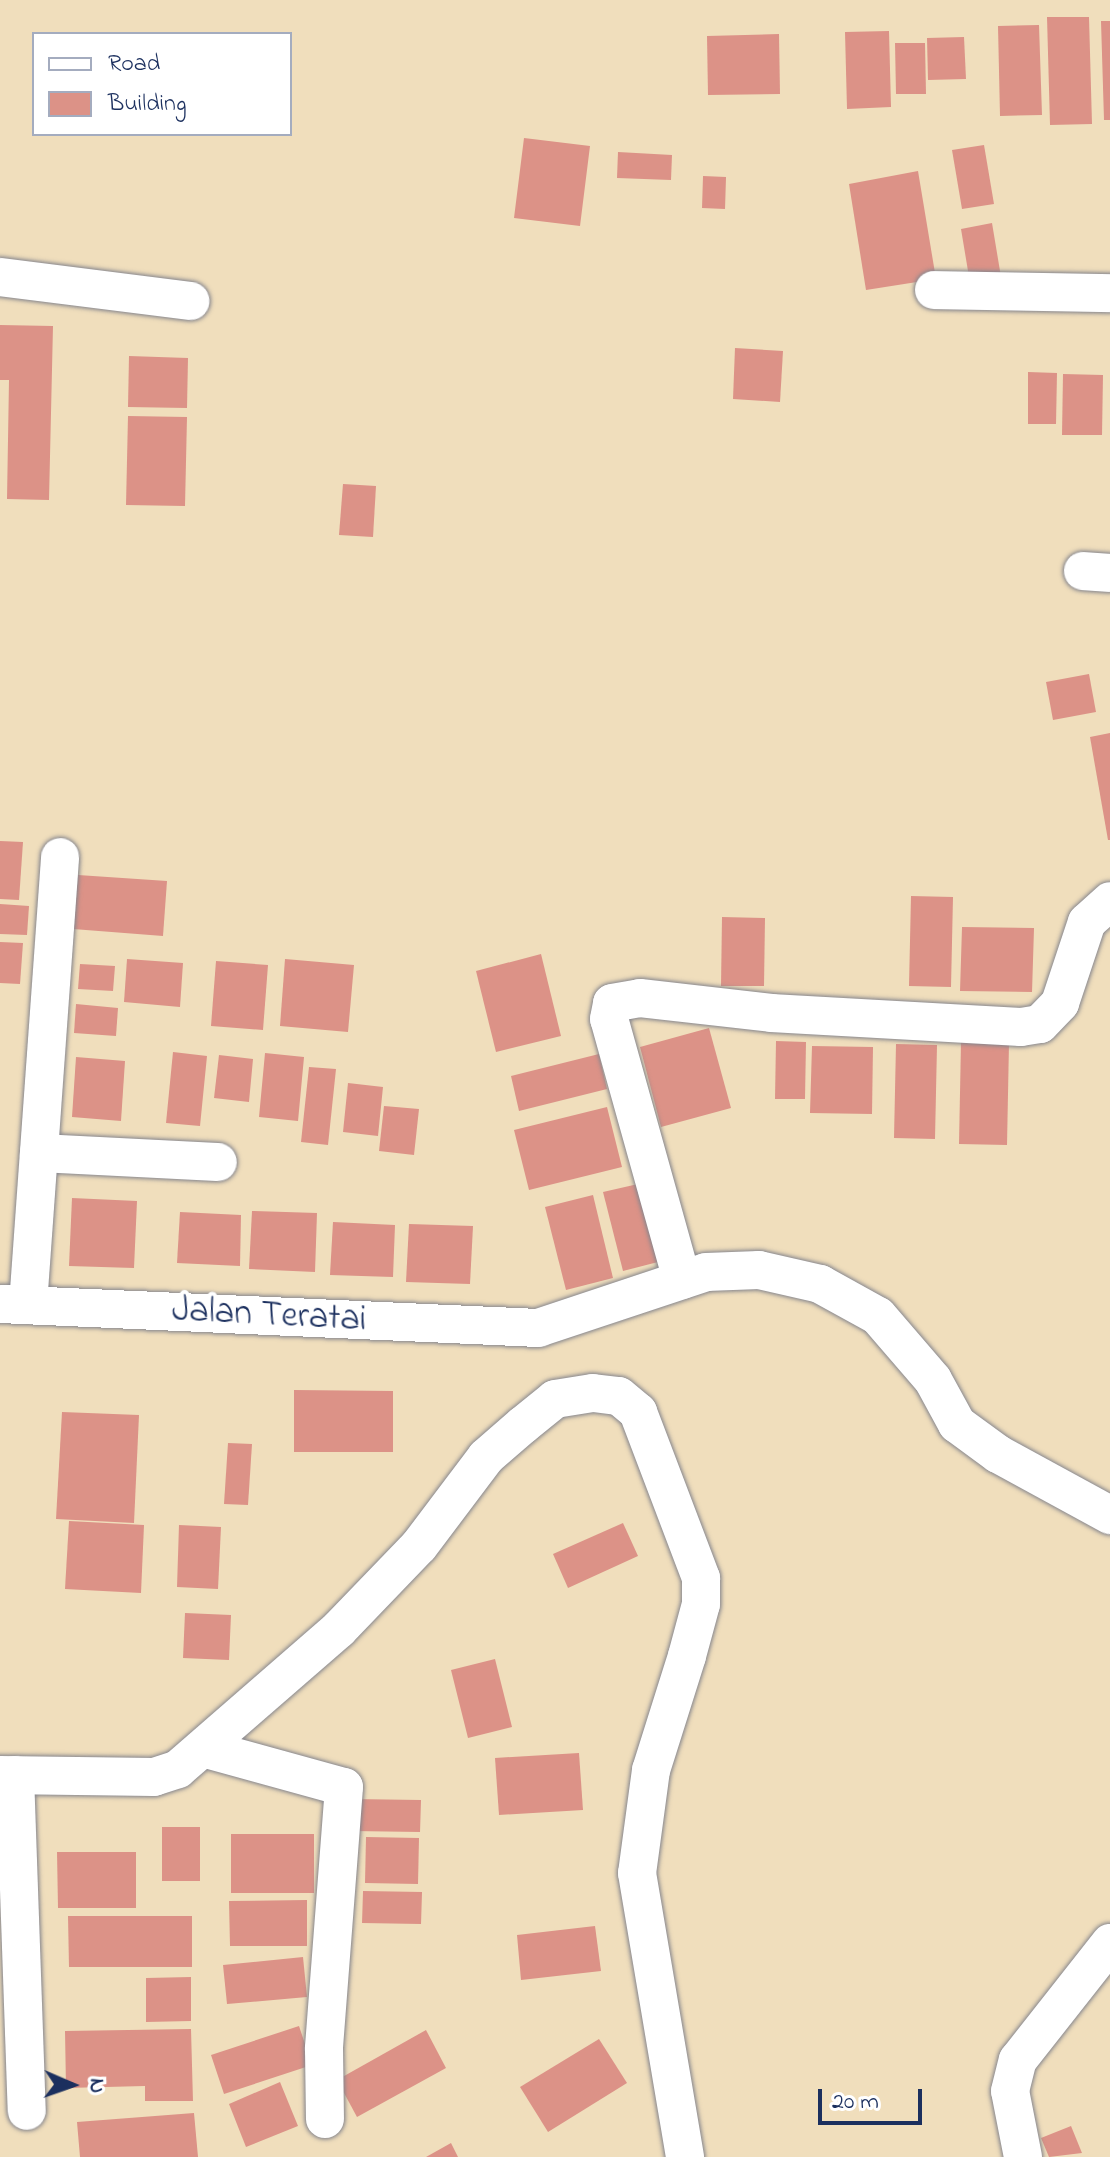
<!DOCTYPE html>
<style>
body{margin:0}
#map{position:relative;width:1110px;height:2157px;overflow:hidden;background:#f0debc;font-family:"Indie Flower",sans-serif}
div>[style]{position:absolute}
.building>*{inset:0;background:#dc9287}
.roads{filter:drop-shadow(0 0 2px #86868d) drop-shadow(0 0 2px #86868d)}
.street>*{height:38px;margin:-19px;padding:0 19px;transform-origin:19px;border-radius:19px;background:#fff}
span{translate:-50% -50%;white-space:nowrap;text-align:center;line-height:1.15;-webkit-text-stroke:8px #fff;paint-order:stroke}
.street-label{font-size:36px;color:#1b2f5e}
.legend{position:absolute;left:32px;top:32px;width:260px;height:104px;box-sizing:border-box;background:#fff;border:2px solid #a4acbf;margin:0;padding:10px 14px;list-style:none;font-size:24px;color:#1b2f5e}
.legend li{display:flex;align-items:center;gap:16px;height:40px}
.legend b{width:40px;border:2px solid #a4acbf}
.north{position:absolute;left:32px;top:2045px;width:80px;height:80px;-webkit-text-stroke:6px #fff;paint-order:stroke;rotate:92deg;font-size:22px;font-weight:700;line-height:32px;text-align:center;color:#1b2f5e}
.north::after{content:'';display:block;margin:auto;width:28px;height:36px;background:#1b2f5e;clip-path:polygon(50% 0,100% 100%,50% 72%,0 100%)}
.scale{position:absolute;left:818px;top:2089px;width:104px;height:36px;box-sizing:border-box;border:4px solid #1b2f5e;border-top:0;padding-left:10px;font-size:24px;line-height:28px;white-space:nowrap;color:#1b2f5e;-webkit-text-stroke:6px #fff;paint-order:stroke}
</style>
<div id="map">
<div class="building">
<div style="clip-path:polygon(1047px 17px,1089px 17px,1092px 124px,1050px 125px)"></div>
<div style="clip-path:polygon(1101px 21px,1110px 21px,1110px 120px,1104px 120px)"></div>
<div style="clip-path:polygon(1039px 25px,1042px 115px,1000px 116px,998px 26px)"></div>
<div style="clip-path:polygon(889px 31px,891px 107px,847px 109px,845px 32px)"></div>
<div style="clip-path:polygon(779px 34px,780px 94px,708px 95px,707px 36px)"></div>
<div style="clip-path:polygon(964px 37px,966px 79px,928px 80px,927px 38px)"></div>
<div style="clip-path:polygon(895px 43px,925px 43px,926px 94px,896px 94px)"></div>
<div style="clip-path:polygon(524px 138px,590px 146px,580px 226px,514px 218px)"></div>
<div style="clip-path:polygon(984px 145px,994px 204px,962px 209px,952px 150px)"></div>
<div style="clip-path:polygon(618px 152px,672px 155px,671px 180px,617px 178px)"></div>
<div style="clip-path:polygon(918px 171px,936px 279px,866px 290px,849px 184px)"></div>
<div style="clip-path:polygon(703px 176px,726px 177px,725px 209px,702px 208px)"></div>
<div style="clip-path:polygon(992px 223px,1001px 277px,970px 283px,961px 229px)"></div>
<div style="clip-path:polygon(0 325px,53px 326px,49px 500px,7px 499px,9px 380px,0 380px)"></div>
<div style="clip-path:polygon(735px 348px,783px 351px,780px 402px,733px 399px)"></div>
<div style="clip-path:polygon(129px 356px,188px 358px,187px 408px,128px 407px)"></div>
<div style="clip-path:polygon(1028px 372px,1057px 373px,1056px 424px,1028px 424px)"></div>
<div style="clip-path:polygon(1063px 374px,1103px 375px,1102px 435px,1062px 435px)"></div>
<div style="clip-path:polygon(128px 416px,187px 417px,185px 506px,126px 505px)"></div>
<div style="clip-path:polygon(343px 484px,376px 486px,373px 537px,339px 535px)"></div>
<div style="clip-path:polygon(1089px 674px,1096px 712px,1053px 720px,1046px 682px)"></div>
<div style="clip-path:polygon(1110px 733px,1110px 840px,1108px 840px,1090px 737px)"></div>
<div style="clip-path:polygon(0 841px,23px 842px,19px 900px,0 899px)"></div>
<div style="clip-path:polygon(78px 875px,167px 881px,163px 936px,73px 929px)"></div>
<div style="clip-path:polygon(911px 896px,953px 897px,951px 987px,909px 986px)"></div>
<div style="clip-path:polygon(0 904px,29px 906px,27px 935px,0 934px)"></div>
<div style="clip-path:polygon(722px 917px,765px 918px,764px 986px,721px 986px)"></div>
<div style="clip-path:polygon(962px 927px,1034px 928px,1032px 992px,960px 991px)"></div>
<div style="clip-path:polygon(0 942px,23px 943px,20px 984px,0 983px)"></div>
<div style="clip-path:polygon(541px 954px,561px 1036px,496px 1052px,476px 971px)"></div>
<div style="clip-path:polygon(127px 959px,183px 963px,180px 1007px,124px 1002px)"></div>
<div style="clip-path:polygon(285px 959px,354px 965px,348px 1032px,280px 1026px)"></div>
<div style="clip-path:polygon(216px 961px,268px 965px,263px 1030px,211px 1026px)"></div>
<div style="clip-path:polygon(80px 964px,115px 966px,113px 991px,78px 989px)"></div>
<div style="clip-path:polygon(76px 1004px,118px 1008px,116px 1036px,74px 1033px)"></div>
<div style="clip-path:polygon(709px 1028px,731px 1108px,661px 1127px,640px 1047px)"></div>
<div style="clip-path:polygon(776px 1041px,806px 1042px,805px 1099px,775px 1099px)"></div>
<div style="clip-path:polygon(961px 1042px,1009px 1043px,1007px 1145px,959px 1144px)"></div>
<div style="clip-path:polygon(896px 1044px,937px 1045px,935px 1139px,894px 1138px)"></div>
<div style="clip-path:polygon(812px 1046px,873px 1047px,872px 1114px,810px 1113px)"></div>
<div style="clip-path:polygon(173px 1052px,207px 1056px,200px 1126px,166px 1123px)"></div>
<div style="clip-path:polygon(265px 1053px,304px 1057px,298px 1121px,259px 1117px)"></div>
<div style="clip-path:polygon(599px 1054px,607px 1089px,519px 1111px,511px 1076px)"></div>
<div style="clip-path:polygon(219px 1055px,253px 1059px,249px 1102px,214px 1098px)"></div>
<div style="clip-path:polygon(76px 1057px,125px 1061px,121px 1121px,72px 1117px)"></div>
<div style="clip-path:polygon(309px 1067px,336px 1069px,328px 1145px,301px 1142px)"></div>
<div style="clip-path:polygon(348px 1083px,383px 1087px,378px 1136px,343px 1132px)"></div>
<div style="clip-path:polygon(384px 1106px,419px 1109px,414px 1155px,379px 1151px)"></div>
<div style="clip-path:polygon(607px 1107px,622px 1167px,529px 1190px,514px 1130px)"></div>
<div style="clip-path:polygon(638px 1184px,658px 1262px,623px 1271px,603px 1192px)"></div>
<div style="clip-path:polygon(593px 1195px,613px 1278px,566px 1290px,545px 1207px)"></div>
<div style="clip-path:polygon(72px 1198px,137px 1201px,134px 1268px,69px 1266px)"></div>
<div style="clip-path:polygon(252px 1211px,317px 1213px,315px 1272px,249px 1269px)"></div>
<div style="clip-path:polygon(180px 1212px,241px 1215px,240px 1266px,177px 1263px)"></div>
<div style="clip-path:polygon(333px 1222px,395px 1225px,393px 1277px,330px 1275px)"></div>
<div style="clip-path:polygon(409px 1224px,473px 1226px,470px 1284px,406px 1282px)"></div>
<div style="clip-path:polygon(294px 1390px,393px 1391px,393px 1452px,294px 1452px)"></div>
<div style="clip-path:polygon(62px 1412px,139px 1415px,134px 1523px,56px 1519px)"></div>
<div style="clip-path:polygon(228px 1443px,252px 1444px,248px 1505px,224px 1504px)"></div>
<div style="clip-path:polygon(69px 1521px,144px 1525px,141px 1593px,65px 1589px)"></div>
<div style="clip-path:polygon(623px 1523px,638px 1556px,568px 1588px,553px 1554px)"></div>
<div style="clip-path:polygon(179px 1525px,221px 1527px,218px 1589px,177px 1587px)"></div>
<div style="clip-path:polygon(185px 1613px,231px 1615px,229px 1660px,183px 1658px)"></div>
<div style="clip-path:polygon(495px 1659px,512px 1727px,468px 1738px,451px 1670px)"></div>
<div style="clip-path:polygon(579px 1753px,583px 1810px,499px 1815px,495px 1758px)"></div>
<div style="clip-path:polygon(352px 1799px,421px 1800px,420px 1832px,352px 1831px)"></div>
<div style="clip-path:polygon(162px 1827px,200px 1827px,200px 1881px,162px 1881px)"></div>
<div style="clip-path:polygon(231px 1834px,314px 1834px,314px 1893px,231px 1893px)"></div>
<div style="clip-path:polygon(366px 1837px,419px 1838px,418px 1884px,365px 1883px)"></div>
<div style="clip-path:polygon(57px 1852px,136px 1852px,136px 1908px,58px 1908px)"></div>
<div style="clip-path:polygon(363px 1891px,422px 1892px,421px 1924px,362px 1923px)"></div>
<div style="clip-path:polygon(307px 1900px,307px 1946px,230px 1946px,229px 1901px)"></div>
<div style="clip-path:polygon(68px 1916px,192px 1916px,192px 1967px,69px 1967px)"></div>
<div style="clip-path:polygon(595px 1926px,601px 1971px,521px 1980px,517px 1935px)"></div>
<div style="clip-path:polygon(303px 1957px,307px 1997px,227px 2004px,223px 1965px)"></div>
<div style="clip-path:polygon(191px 1977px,191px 2021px,146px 2022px,146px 1978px)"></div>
<div style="clip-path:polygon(299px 2026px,312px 2065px,224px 2094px,211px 2055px)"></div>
<div style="clip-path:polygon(191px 2029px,193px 2101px,145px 2101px,145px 2086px,66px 2088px,65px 2031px)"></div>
<div style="clip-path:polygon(426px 2030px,446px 2068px,357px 2117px,337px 2080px)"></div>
<div style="clip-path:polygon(599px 2039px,627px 2083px,548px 2132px,520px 2087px)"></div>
<div style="clip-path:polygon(280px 2082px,298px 2126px,246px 2147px,229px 2104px)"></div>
<div style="clip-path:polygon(194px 2113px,198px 2157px,80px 2157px,77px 2122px)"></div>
<div style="clip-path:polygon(1071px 2126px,1082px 2153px,1049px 2157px,1041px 2138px)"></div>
<div style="clip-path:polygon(451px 2143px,458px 2157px,426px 2157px)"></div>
</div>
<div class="roads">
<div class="street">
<div style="left:0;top:277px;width:192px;rotate:7.2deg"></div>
<div style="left:934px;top:290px;width:176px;rotate:1deg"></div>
<div style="left:1083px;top:571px;width:27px;rotate:4deg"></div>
<div style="left:39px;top:1153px;width:179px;rotate:2.9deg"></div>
<div style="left:682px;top:1280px;width:271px;rotate:-105.6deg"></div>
<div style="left:609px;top:1019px;width:16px;rotate:-79deg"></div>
<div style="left:612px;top:1003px;width:28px;rotate:-10deg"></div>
<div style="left:640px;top:998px;width:132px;rotate:6.5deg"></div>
<div style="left:771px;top:1013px;width:250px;rotate:3.2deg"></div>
<div style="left:1021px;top:1027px;width:19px;rotate:-9deg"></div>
<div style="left:1040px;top:1024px;width:29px;rotate:-46deg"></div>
<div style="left:1060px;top:1003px;width:85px;rotate:-71.6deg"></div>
<div style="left:1087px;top:922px;width:31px;rotate:-42deg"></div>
<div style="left:0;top:1304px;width:539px;rotate:2.55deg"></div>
<div style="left:538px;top:1328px;width:177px;rotate:-18.4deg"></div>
<div style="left:706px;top:1272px;width:53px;rotate:-2.2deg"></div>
<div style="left:759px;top:1270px;width:63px;rotate:12.9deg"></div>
<div style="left:820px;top:1284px;width:66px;rotate:28.9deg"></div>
<div style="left:878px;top:1316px;width:84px;rotate:49.3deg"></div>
<div style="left:933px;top:1380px;width:50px;rotate:61.4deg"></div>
<div style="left:957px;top:1424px;width:51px;rotate:36.2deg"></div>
<div style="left:998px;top:1454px;width:128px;rotate:28.6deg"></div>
<div style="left:28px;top:1305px;width:449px;rotate:-85.9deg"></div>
<div style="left:206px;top:1749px;width:143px;rotate:15.4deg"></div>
<div style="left:344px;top:1787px;width:263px;rotate:94.4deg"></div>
<div style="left:324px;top:2049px;width:70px;rotate:89.2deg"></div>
<div style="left:0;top:1775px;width:154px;rotate:0.7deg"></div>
<div style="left:154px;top:1777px;width:25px;rotate:-18deg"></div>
<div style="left:178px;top:1769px;width:213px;rotate:-41deg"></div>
<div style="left:339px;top:1629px;width:115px;rotate:-46.1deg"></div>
<div style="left:419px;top:1546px;width:111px;rotate:-53deg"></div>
<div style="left:486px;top:1457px;width:49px;rotate:-40.9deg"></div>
<div style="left:523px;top:1425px;width:41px;rotate:-39.1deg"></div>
<div style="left:555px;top:1399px;width:38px;rotate:-9deg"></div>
<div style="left:593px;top:1393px;width:26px;rotate:7deg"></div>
<div style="left:619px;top:1396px;width:25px;rotate:40deg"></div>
<div style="left:638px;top:1412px;width:178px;rotate:69.2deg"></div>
<div style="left:701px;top:1578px;width:26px;rotate:90deg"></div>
<div style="left:701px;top:1604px;width:54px;rotate:105.1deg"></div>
<div style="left:687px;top:1656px;width:120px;rotate:107.5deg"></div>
<div style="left:651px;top:1770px;width:104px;rotate:97.7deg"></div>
<div style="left:637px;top:1873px;width:288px;rotate:80.4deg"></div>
<div style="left:15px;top:1775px;width:336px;rotate:88deg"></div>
<div style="left:1023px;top:2157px;width:67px;rotate:-101.1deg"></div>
<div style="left:1010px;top:2091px;width:32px;rotate:-76deg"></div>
<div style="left:1018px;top:2060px;width:149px;rotate:-51.8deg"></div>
</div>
</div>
<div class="street-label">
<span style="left:269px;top:1316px;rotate:3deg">Jalan Teratai</span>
</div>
<ul class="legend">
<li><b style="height:10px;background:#fff"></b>Road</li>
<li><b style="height:22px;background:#dc9287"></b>Building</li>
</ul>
<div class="north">N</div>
<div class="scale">20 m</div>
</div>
